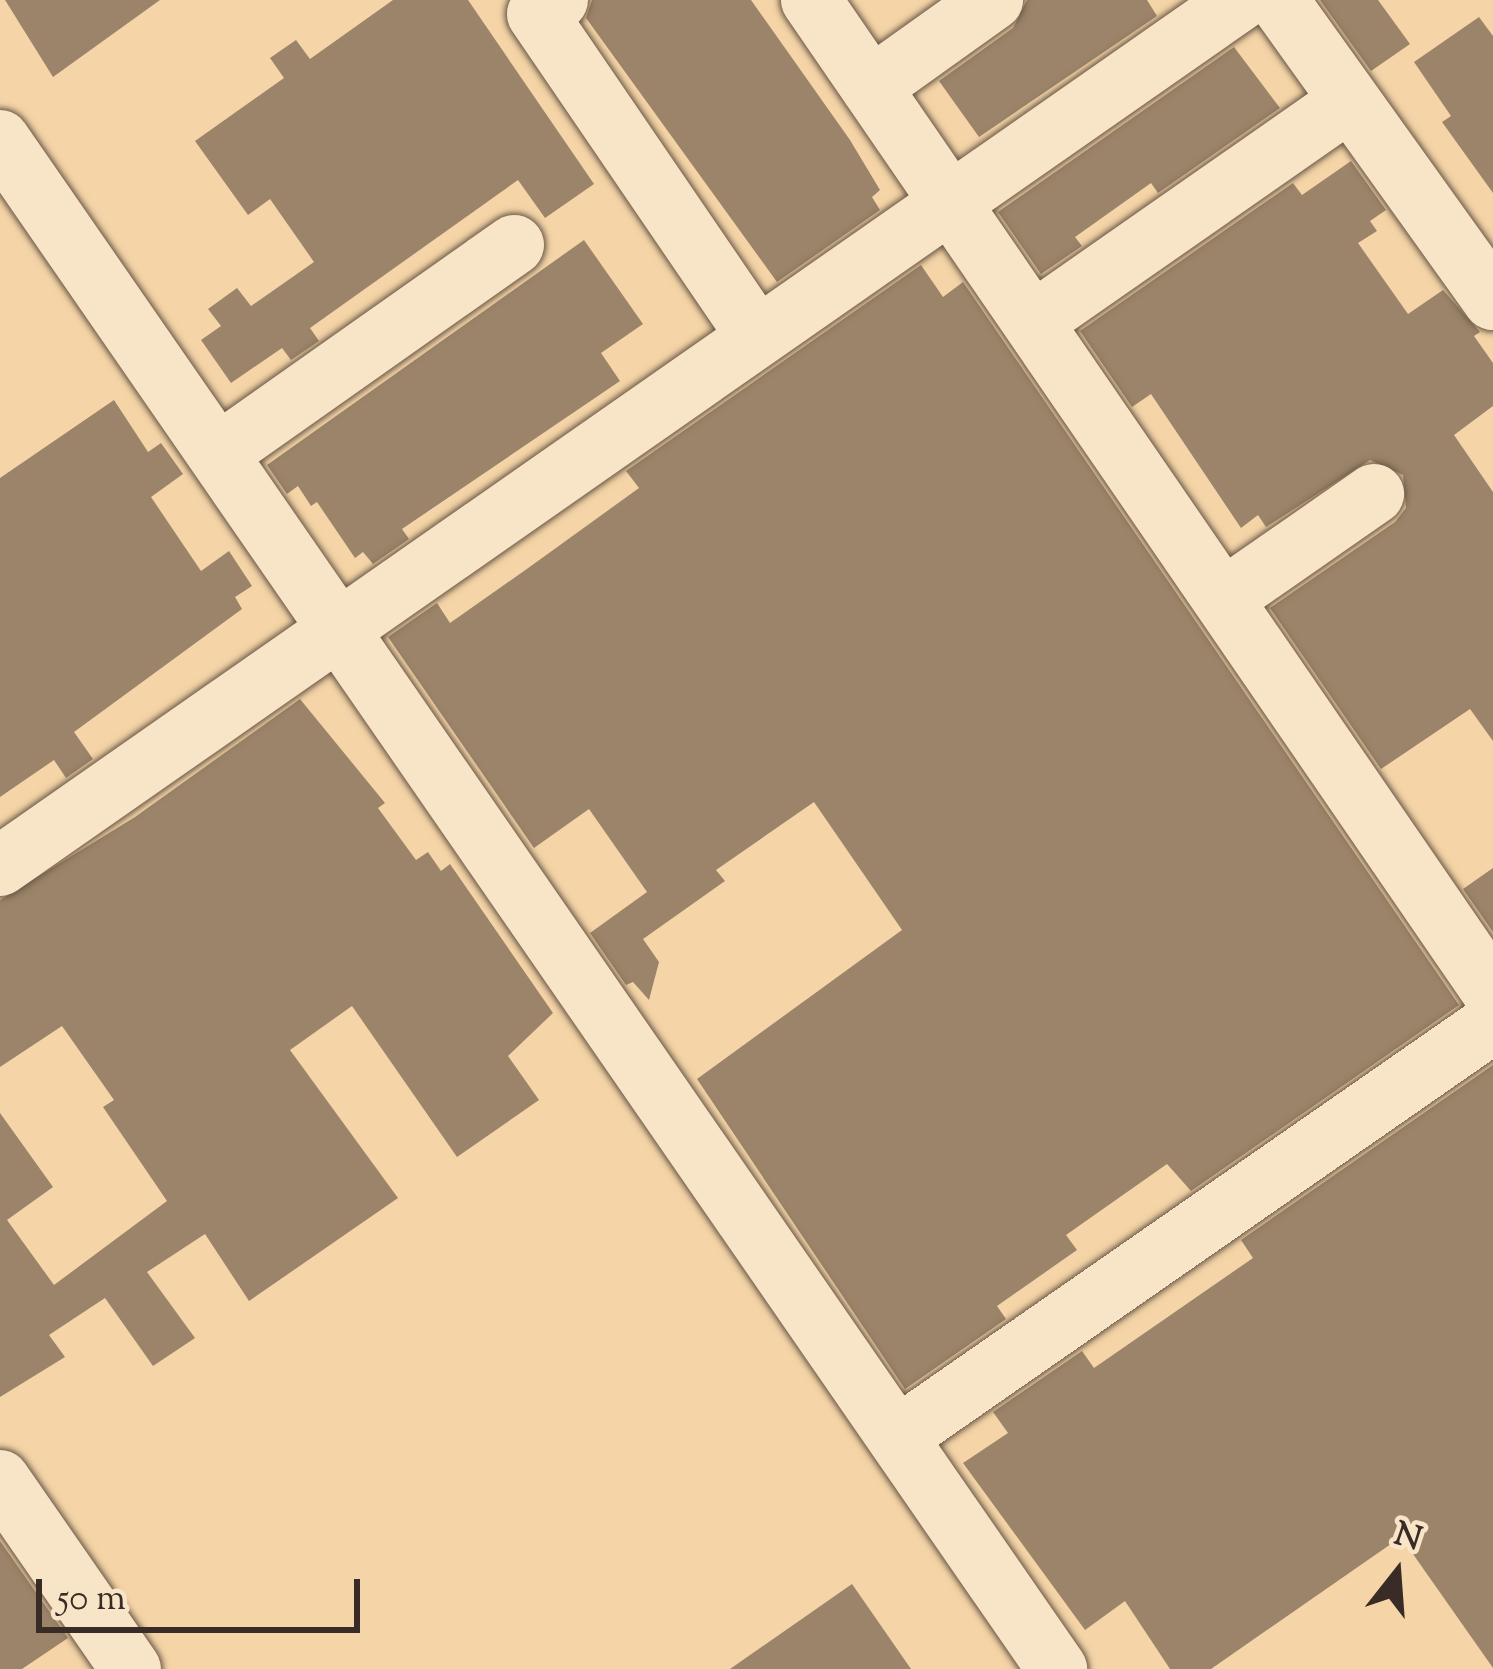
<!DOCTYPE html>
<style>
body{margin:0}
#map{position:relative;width:1493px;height:1669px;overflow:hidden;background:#f5d5a7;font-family:"Sorts Mill Goudy",serif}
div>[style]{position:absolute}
.building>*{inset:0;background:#9b8469}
.roads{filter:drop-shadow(0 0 3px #685646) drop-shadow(0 0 3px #685646)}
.minor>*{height:60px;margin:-30px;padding:0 30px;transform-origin:30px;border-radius:30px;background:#f8e4c6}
span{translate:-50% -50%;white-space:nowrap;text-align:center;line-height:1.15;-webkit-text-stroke:9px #f8e4c6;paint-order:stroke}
.north{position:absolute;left:1337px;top:1513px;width:120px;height:120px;-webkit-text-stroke:9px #f8e4c6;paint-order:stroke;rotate:17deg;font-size:33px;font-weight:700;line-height:48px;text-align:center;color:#392c26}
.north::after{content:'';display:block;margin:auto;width:42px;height:54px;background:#392c26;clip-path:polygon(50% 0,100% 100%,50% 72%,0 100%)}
.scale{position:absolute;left:36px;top:1579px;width:324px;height:54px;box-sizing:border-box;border:6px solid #392c26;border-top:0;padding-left:15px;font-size:36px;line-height:42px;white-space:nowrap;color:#392c26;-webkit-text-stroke:9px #f8e4c6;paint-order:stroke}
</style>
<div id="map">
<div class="building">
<div style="clip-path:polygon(5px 0,160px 0,53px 77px)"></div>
<div style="clip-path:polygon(393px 0,468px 0,594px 184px,545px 218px,518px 180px,310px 328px,319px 341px,291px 360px,282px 348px,231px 383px,201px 340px,221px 326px,208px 309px,237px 288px,251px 306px,314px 262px,270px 199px,248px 215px,195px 141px,284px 78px,270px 58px,296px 40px,310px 59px)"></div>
<div style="clip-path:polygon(592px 0,751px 0,850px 140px,880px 190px,872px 197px,880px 210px,777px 282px,586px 18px)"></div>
<div style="clip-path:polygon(1027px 0,1147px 0,1157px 16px,979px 137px,939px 81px,1013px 28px)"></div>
<div style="clip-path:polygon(1320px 0,1378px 0,1410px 44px,1371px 71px)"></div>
<div style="clip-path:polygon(1479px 17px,1493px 36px,1493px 193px,1442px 122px,1451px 116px,1414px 62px)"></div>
<div style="clip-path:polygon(1234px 47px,1280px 108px,1158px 193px,1151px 183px,1075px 237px,1082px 246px,1041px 274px,998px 212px)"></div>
<div style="clip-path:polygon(1351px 161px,1386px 210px,1370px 221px,1377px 231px,1358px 243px,1408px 314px,1443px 290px,1480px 332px,1474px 336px,1493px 363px,1493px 406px,1454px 435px,1493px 492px,1493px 741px,1470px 709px,1381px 769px,1270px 608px,1395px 522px,1406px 508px,1403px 475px,1370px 460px,1266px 527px,1258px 515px,1241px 528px,1151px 394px,1132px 407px,1080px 331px,1293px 183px,1302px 195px)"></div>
<div style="clip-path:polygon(584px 240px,643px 324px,601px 353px,620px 381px,402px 529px,409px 539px,373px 564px,363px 552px,355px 558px,317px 502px,311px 506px,298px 486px,287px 494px,267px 465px)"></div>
<div style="clip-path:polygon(921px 265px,943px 297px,963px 282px,1459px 1005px,1191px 1191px,1167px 1164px,1066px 1235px,1077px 1250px,997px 1306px,1006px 1319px,905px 1389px,697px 1079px,902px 930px,814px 802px,716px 870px,725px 881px,643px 939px,659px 962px,649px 1000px,633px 982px,626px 985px,590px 933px,647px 892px,589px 809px,534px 848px,388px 637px,437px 603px,450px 623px,531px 566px,639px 488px,626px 471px)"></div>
<div style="clip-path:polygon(114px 400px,148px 452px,161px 443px,183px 474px,151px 497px,201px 571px,229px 551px,252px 586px,235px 597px,242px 609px,74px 732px,93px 759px,66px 778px,54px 760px,0 797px,0 478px)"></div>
<div style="clip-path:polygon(300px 699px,385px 803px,378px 808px,416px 860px,428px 852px,441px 871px,450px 864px,553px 1013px,508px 1056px,539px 1100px,457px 1157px,352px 1006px,290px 1050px,398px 1198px,249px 1301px,205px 1234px,147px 1272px,195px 1338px,153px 1366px,105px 1298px,49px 1335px,65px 1357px,0 1397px,0 1113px,53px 1187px,7px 1220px,54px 1285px,167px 1201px,103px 1107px,114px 1100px,62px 1026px,0 1067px,0 900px,135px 817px)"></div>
<div style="clip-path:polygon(1493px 868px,1493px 932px,1463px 889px)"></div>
<div style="clip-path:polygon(1493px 1065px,1493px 1668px,1401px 1537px,1211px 1669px,1170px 1669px,1125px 1601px,1085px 1630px,963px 1463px,1008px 1433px,993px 1412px,1082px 1351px,1094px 1368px,1253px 1258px,1241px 1240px)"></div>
<div style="clip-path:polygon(0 1541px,68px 1638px,22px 1669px,0 1669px)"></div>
<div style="clip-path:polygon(852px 1584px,911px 1669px,730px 1669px)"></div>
</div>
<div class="roads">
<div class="minor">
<div style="left:558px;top:0;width:25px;rotate:146deg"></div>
<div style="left:537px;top:14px;width:391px;rotate:55.7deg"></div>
<div style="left:811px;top:0;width:1205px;rotate:55.52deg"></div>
<div style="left:1278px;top:0;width:369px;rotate:54.4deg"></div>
<div style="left:871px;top:87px;width:150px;rotate:-35.5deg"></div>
<div style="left:0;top:140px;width:1859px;rotate:55.34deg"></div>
<div style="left:1033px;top:322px;width:386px;rotate:-34.9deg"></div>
<div style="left:219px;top:453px;width:361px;rotate:-35.2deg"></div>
<div style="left:1223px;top:599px;width:184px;rotate:-34.8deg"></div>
<div style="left:0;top:866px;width:1513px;rotate:-34.91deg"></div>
<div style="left:897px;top:1437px;width:726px;rotate:-34.79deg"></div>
<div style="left:0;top:1480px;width:230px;rotate:55.3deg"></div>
</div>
</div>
<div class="north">N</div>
<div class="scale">50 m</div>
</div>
